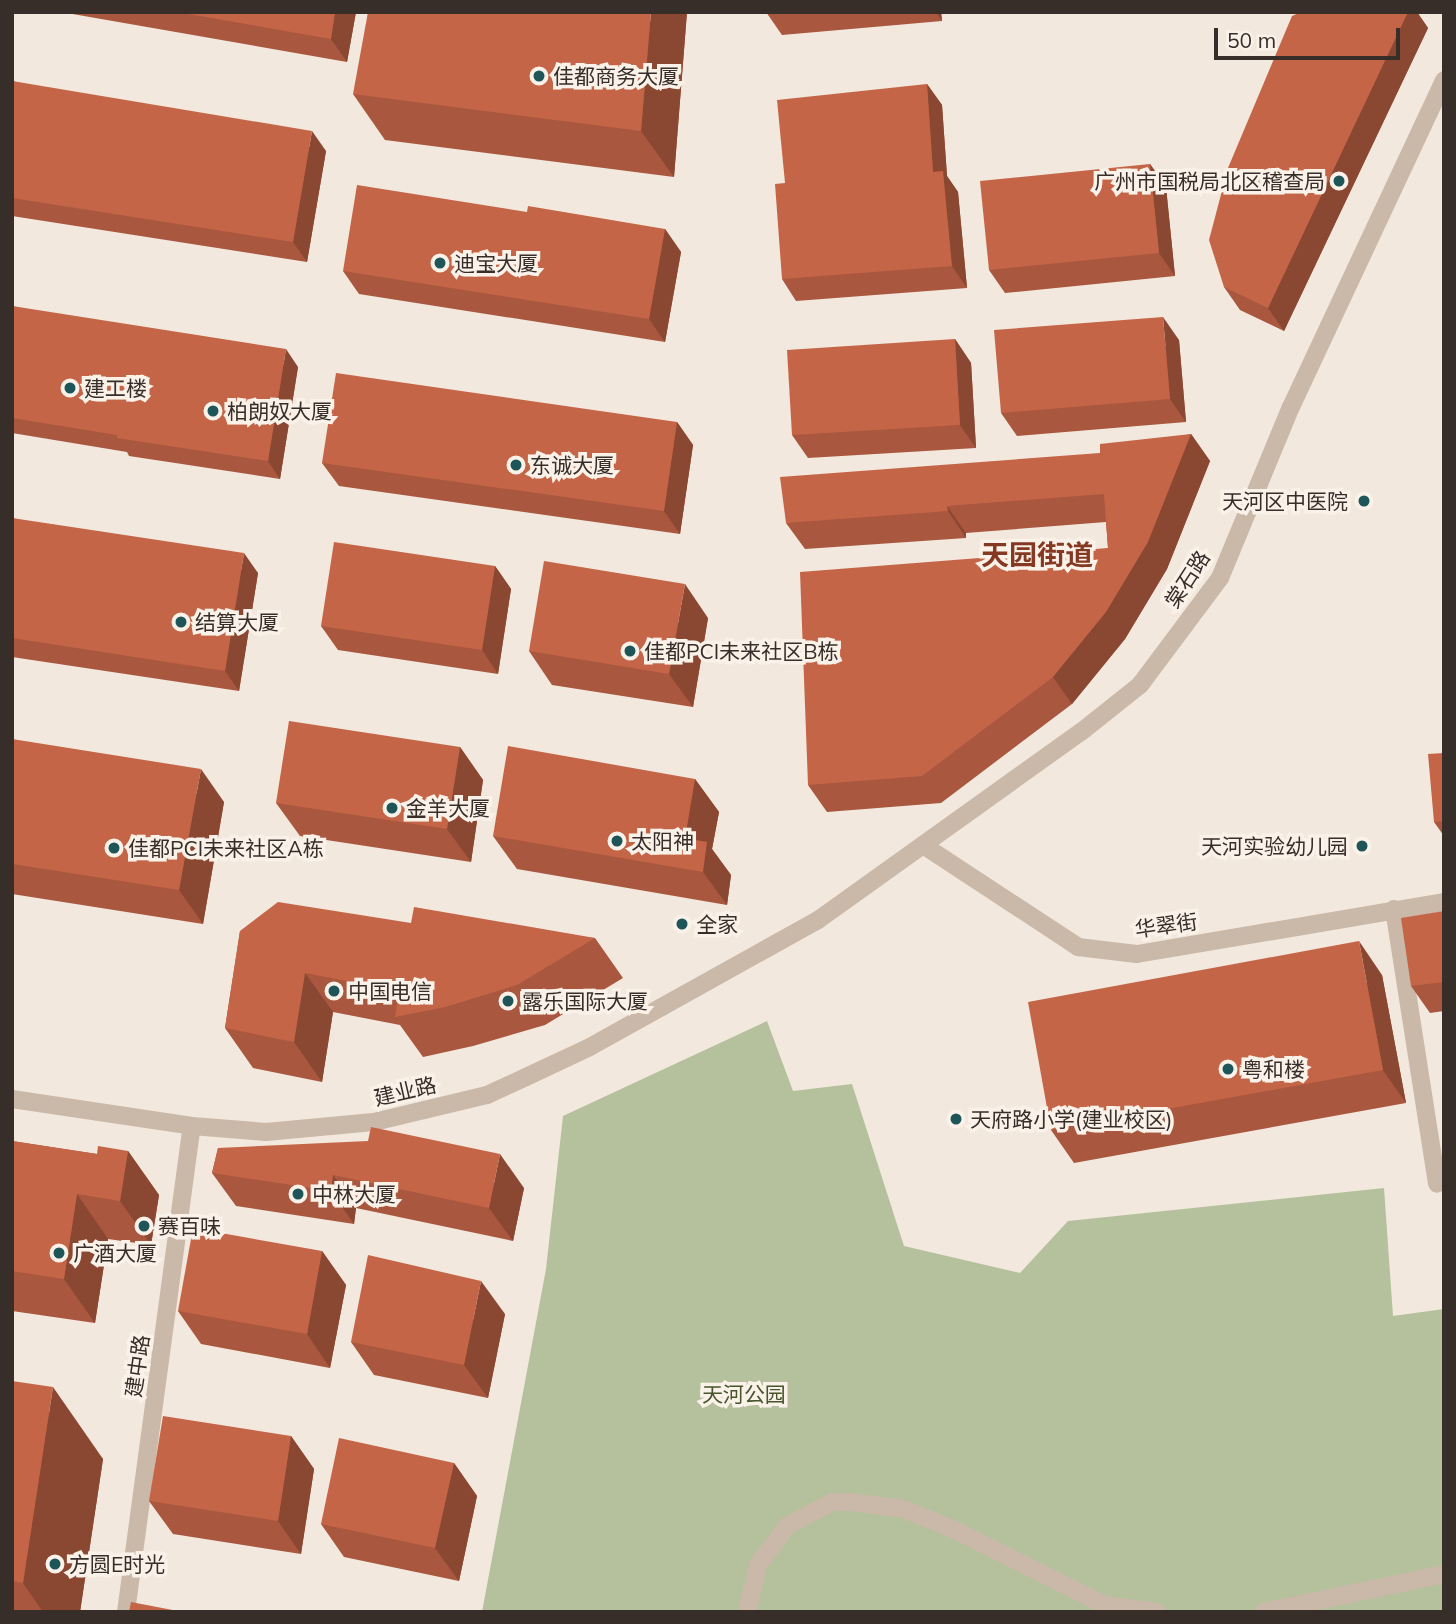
<!DOCTYPE html>
<meta charset="utf-8">
<style>
body{margin:0}
#map{position:relative;width:1456px;height:1624px;overflow:hidden;background:#f2e8dd;font-family:Mulish,"Noto Sans SC",sans-serif}
div>[style]{position:absolute}
.green>*{inset:0;background:#b5c19d}
.street>*{height:18px;margin:-9px;padding:0 9px;transform-origin:9px;border-radius:9px;background:#cab8a9}
.wall>*{inset:0;background:#a9573e}
.shaded-wall>*{inset:0;background:#8a4732}
.building>*{inset:0;background:#c56548}
.dots>*{width:19px;height:19px;translate:-50% -50%;box-sizing:border-box;border:4px solid #faf2e9;border-radius:50%}
span{translate:-50% -50%;white-space:nowrap;text-align:center;line-height:1.15;-webkit-text-stroke:7px #faf2e9;paint-order:stroke}
.poi-label{font-size:21px;color:#372d29}
.left{translate:0 -50%;text-align:left}
.right{translate:-100% -50%;text-align:right}
.street-label{font-size:21px;color:#372d29}
.park-label{font-size:21px;color:#47552d}
.district-label{font-size:28px;color:#863922;font-weight:700}
.frame{position:absolute;inset:0;border:14px solid #372d29;pointer-events:none}
.scale{position:absolute;left:1214px;top:28px;width:186px;height:32px;box-sizing:border-box;border:4px solid #372d29;border-top:0;padding-left:9px;font-size:21px;line-height:24px;white-space:nowrap;color:#372d29;-webkit-text-stroke:5px #faf2e9;paint-order:stroke}
</style>
<div id="map">
<div class="green">
<div style="clip-path:polygon(767px 1021px,793px 1091px,852px 1084px,904px 1246px,1020px 1273px,1068px 1221px,1384px 1188px,1393px 1316px,1444px 1309px,1444px 1612px,482px 1612px,546px 1269px,563px 1116px)"></div>
</div>
<div class="street">
<div style="left:923px;top:845px;width:186px;rotate:33.3deg"></div>
<div style="left:1078px;top:947px;width:59px;rotate:6.8deg"></div>
<div style="left:1137px;top:954px;width:311px;rotate:-9.6deg"></div>
<div style="left:1394px;top:909px;width:278px;rotate:81.1deg"></div>
<div style="left:12px;top:1099px;width:182px;rotate:8.5deg"></div>
<div style="left:192px;top:1126px;width:74px;rotate:4.6deg"></div>
<div style="left:266px;top:1132px;width:108px;rotate:-5.3deg"></div>
<div style="left:374px;top:1122px;width:116px;rotate:-13.4deg"></div>
<div style="left:487px;top:1095px;width:43px;rotate:-24.8deg"></div>
<div style="left:526px;top:1077px;width:68px;rotate:-25.1deg"></div>
<div style="left:588px;top:1048px;width:263px;rotate:-29.1deg"></div>
<div style="left:818px;top:920px;width:323px;rotate:-35.6deg"></div>
<div style="left:1081px;top:732px;width:75px;rotate:-38.5deg"></div>
<div style="left:1140px;top:685px;width:134px;rotate:-53.2deg"></div>
<div style="left:1220px;top:578px;width:185px;rotate:-67.5deg"></div>
<div style="left:1291px;top:407px;width:361px;rotate:-64.9deg"></div>
<div style="left:126px;top:1612px;width:490px;rotate:-82.3deg"></div>
<div style="left:747px;top:1612px;width:48px;rotate:-76.8deg"></div>
<div style="left:758px;top:1565px;width:50px;rotate:-53.1deg"></div>
<div style="left:788px;top:1525px;width:51px;rotate:-27.1deg"></div>
<div style="left:833px;top:1502px;width:18px"></div>
<div style="left:851px;top:1502px;width:53px;rotate:7.5deg"></div>
<div style="left:904px;top:1509px;width:55px;rotate:22.4deg"></div>
<div style="left:955px;top:1530px;width:168px;rotate:26.6deg"></div>
<div style="left:1105px;top:1605px;width:52px;rotate:7.7deg"></div>
<div style="left:1264px;top:1612px;width:184px;rotate:-11.9deg"></div>
</div>
<div class="wall">
<div style="clip-path:polygon(61px 12px,356px 12px,347px 62px)"></div>
<div style="clip-path:polygon(687px 12px,674px 177px,385px 140px,353px 94px)"></div>
<div style="clip-path:polygon(766px 12px,941px 12px,942px 21px,782px 35px)"></div>
<div style="clip-path:polygon(1301px 12px,1417px 12px,1428px 28px,1284px 331px,1240px 310px,1224px 287px)"></div>
<div style="clip-path:polygon(12px 81px,326px 151px,307px 262px,12px 216px)"></div>
<div style="clip-path:polygon(927px 84px,942px 105px,947px 176px,958px 192px,967px 288px,796px 301px,782px 279px,785px 183px)"></div>
<div style="clip-path:polygon(1150px 164px,1166px 187px,1175px 276px,1005px 293px,989px 270px)"></div>
<div style="clip-path:polygon(665px 229px,681px 252px,665px 342px,359px 294px,343px 271px)"></div>
<div style="clip-path:polygon(12px 306px,298px 367px,280px 479px,129px 456px,127px 452px,12px 433px)"></div>
<div style="clip-path:polygon(955px 339px,971px 363px,976px 448px,808px 458px,792px 435px)"></div>
<div style="clip-path:polygon(1179px 340px,1186px 422px,1017px 436px,1001px 413px)"></div>
<div style="clip-path:polygon(677px 422px,693px 445px,680px 534px,339px 486px,322px 463px)"></div>
<div style="clip-path:polygon(1191px 434px,1210px 461px,1167px 569px,1125px 639px,1072px 704px,941px 803px,827px 812px,808px 785px,1108px 548px,1106px 522px,966px 533px,966px 538px,805px 549px,786px 523px)"></div>
<div style="clip-path:polygon(12px 518px,258px 573px,239px 691px,12px 657px)"></div>
<div style="clip-path:polygon(495px 566px,511px 589px,498px 674px,338px 650px,321px 626px)"></div>
<div style="clip-path:polygon(708px 618px,693px 707px,552px 685px,529px 651px)"></div>
<div style="clip-path:polygon(12px 739px,224px 802px,203px 924px,12px 894px)"></div>
<div style="clip-path:polygon(460px 747px,483px 780px,471px 862px,300px 836px,276px 803px)"></div>
<div style="clip-path:polygon(1444px 753px,1444px 836px,1434px 822px)"></div>
<div style="clip-path:polygon(695px 779px,719px 812px,712px 849px,731px 875px,727px 905px,517px 869px,493px 836px)"></div>
<div style="clip-path:polygon(1444px 911px,1444px 1011px,1430px 1013px,1411px 986px)"></div>
<div style="clip-path:polygon(411px 923px,595px 938px,623px 978px,545px 1025px,473px 1046px,423px 1057px,400px 1025px,333px 1012px,322px 1082px,253px 1068px,225px 1028px,240px 931px)"></div>
<div style="clip-path:polygon(1382px 975px,1406px 1103px,1074px 1163px,1051px 1130px)"></div>
<div style="clip-path:polygon(12px 1141px,97px 1154px,128px 1151px,159px 1195px,151px 1245px,108px 1239px,95px 1323px,12px 1311px)"></div>
<div style="clip-path:polygon(218px 1148px,524px 1188px,513px 1241px,356px 1208px,354px 1224px,236px 1206px,212px 1173px)"></div>
<div style="clip-path:polygon(322px 1251px,346px 1285px,330px 1368px,201px 1344px,178px 1311px)"></div>
<div style="clip-path:polygon(505px 1314px,488px 1398px,374px 1375px,351px 1342px)"></div>
<div style="clip-path:polygon(12px 1381px,103px 1459px,80px 1612px,12px 1612px)"></div>
<div style="clip-path:polygon(291px 1436px,314px 1469px,301px 1554px,173px 1534px,149px 1501px)"></div>
<div style="clip-path:polygon(454px 1463px,477px 1496px,459px 1581px,344px 1557px,321px 1524px)"></div>
</div>
<div class="shaded-wall">
<div style="clip-path:polygon(335px 12px,356px 12px,347px 62px,331px 39px)"></div>
<div style="clip-path:polygon(651px 12px,687px 12px,674px 177px,641px 131px)"></div>
<div style="clip-path:polygon(936px 12px,941px 12px,942px 21px)"></div>
<div style="clip-path:polygon(1408px 12px,1417px 12px,1428px 28px,1284px 331px,1268px 308px)"></div>
<div style="clip-path:polygon(927px 84px,942px 105px,947px 176px,958px 192px,967px 288px,952px 266px,933px 172px)"></div>
<div style="clip-path:polygon(312px 131px,326px 151px,307px 262px,293px 242px)"></div>
<div style="clip-path:polygon(1150px 164px,1166px 187px,1175px 276px,1159px 253px)"></div>
<div style="clip-path:polygon(665px 229px,681px 252px,665px 342px,649px 319px)"></div>
<div style="clip-path:polygon(1163px 317px,1179px 340px,1186px 422px,1170px 399px)"></div>
<div style="clip-path:polygon(955px 339px,971px 363px,976px 448px,960px 425px)"></div>
<div style="clip-path:polygon(286px 349px,298px 367px,280px 479px,268px 461px)"></div>
<div style="clip-path:polygon(677px 422px,693px 445px,680px 534px,664px 511px)"></div>
<div style="clip-path:polygon(1191px 434px,1210px 461px,1167px 569px,1125px 639px,1072px 704px,1053px 677px)"></div>
<div style="clip-path:polygon(947px 506px,966px 533px,966px 538px,948px 511px)"></div>
<div style="clip-path:polygon(244px 553px,258px 573px,239px 691px,225px 671px)"></div>
<div style="clip-path:polygon(495px 566px,511px 589px,498px 674px,482px 650px)"></div>
<div style="clip-path:polygon(685px 584px,708px 618px,693px 707px,669px 674px)"></div>
<div style="clip-path:polygon(460px 747px,483px 780px,471px 862px,447px 829px)"></div>
<div style="clip-path:polygon(201px 769px,224px 802px,203px 924px,179px 890px)"></div>
<div style="clip-path:polygon(695px 779px,719px 812px,712px 849px,731px 875px,727px 905px,703px 872px,685px 838px)"></div>
<div style="clip-path:polygon(1359px 941px,1382px 975px,1406px 1103px,1383px 1070px)"></div>
<div style="clip-path:polygon(305px 973px,333px 1012px,322px 1082px,294px 1042px)"></div>
<div style="clip-path:polygon(128px 1151px,159px 1195px,151px 1245px,120px 1201px)"></div>
<div style="clip-path:polygon(500px 1154px,524px 1188px,513px 1241px,489px 1208px)"></div>
<div style="clip-path:polygon(333px 1175px,356px 1208px,354px 1224px,331px 1191px)"></div>
<div style="clip-path:polygon(77px 1194px,108px 1239px,95px 1323px,64px 1279px)"></div>
<div style="clip-path:polygon(322px 1251px,346px 1285px,330px 1368px,307px 1334px)"></div>
<div style="clip-path:polygon(481px 1281px,505px 1314px,488px 1398px,464px 1365px)"></div>
<div style="clip-path:polygon(53px 1387px,103px 1459px,80px 1612px,43px 1612px,23px 1583px)"></div>
<div style="clip-path:polygon(291px 1436px,314px 1469px,301px 1554px,278px 1521px)"></div>
<div style="clip-path:polygon(454px 1463px,477px 1496px,459px 1581px,435px 1548px)"></div>
</div>
<div class="building">
<div style="clip-path:polygon(177px 12px,335px 12px,331px 39px)"></div>
<div style="clip-path:polygon(368px 12px,651px 12px,641px 131px,353px 94px)"></div>
<div style="clip-path:polygon(1301px 12px,1408px 12px,1268px 308px,1224px 287px,1209px 240px,1228px 168px,1292px 16px)"></div>
<div style="clip-path:polygon(12px 81px,312px 131px,293px 242px,12px 198px)"></div>
<div style="clip-path:polygon(927px 84px,933px 172px,943px 171px,952px 266px,782px 279px,775px 184px,785px 183px,777px 100px)"></div>
<div style="clip-path:polygon(1150px 164px,1159px 253px,989px 270px,980px 181px)"></div>
<div style="clip-path:polygon(357px 185px,527px 212px,528px 206px,665px 229px,649px 319px,343px 271px)"></div>
<div style="clip-path:polygon(12px 306px,286px 349px,268px 461px,117px 438px,117px 435px,12px 418px)"></div>
<div style="clip-path:polygon(1163px 317px,1170px 399px,1001px 413px,994px 330px)"></div>
<div style="clip-path:polygon(955px 339px,960px 425px,792px 435px,787px 350px)"></div>
<div style="clip-path:polygon(336px 373px,677px 422px,664px 511px,322px 463px)"></div>
<div style="clip-path:polygon(1191px 434px,1148px 542px,1106px 612px,1053px 677px,922px 776px,808px 785px,800px 572px,1108px 548px,1104px 494px,947px 506px,948px 511px,786px 523px,780px 477px,1100px 453px,1100px 444px)"></div>
<div style="clip-path:polygon(12px 518px,244px 553px,225px 671px,12px 638px)"></div>
<div style="clip-path:polygon(334px 542px,495px 566px,482px 650px,321px 626px)"></div>
<div style="clip-path:polygon(544px 561px,685px 584px,669px 674px,529px 651px)"></div>
<div style="clip-path:polygon(289px 721px,460px 747px,447px 829px,276px 803px)"></div>
<div style="clip-path:polygon(12px 739px,201px 769px,179px 890px,12px 864px)"></div>
<div style="clip-path:polygon(508px 746px,695px 779px,685px 838px,707px 842px,703px 872px,493px 836px)"></div>
<div style="clip-path:polygon(1444px 753px,1444px 821px,1434px 822px,1428px 754px)"></div>
<div style="clip-path:polygon(278px 902px,411px 923px,414px 907px,595px 938px,517px 985px,445px 1007px,395px 1017px,399px 991px,305px 973px,294px 1042px,225px 1028px,240px 931px)"></div>
<div style="clip-path:polygon(1444px 911px,1444px 982px,1411px 986px,1401px 918px)"></div>
<div style="clip-path:polygon(1359px 941px,1383px 1070px,1051px 1130px,1028px 1002px)"></div>
<div style="clip-path:polygon(371px 1127px,500px 1154px,489px 1208px,333px 1175px,331px 1191px,212px 1173px,218px 1148px,368px 1141px)"></div>
<div style="clip-path:polygon(12px 1141px,97px 1154px,98px 1146px,128px 1151px,120px 1201px,77px 1194px,64px 1279px,12px 1271px)"></div>
<div style="clip-path:polygon(193px 1228px,322px 1251px,307px 1334px,178px 1311px)"></div>
<div style="clip-path:polygon(368px 1255px,481px 1281px,464px 1365px,351px 1342px)"></div>
<div style="clip-path:polygon(12px 1381px,53px 1387px,23px 1583px,12px 1581px)"></div>
<div style="clip-path:polygon(163px 1416px,291px 1436px,278px 1521px,149px 1501px)"></div>
<div style="clip-path:polygon(339px 1438px,454px 1463px,435px 1548px,321px 1524px)"></div>
<div style="clip-path:polygon(131px 1602px,183px 1612px,129px 1612px)"></div>
</div>
<div class="dots">
<div style="left:539px;top:76px;background:#1e5559"></div>
<div style="left:1339px;top:181px;background:#1e5559"></div>
<div style="left:440px;top:263px;background:#1e5559"></div>
<div style="left:70px;top:388px;background:#1e5559"></div>
<div style="left:213px;top:411px;background:#1e5559"></div>
<div style="left:516px;top:465px;background:#1e5559"></div>
<div style="left:1364px;top:501px;background:#1e5559"></div>
<div style="left:181px;top:622px;background:#1e5559"></div>
<div style="left:630px;top:651px;background:#1e5559"></div>
<div style="left:392px;top:808px;background:#1e5559"></div>
<div style="left:617px;top:841px;background:#1e5559"></div>
<div style="left:1362px;top:846px;background:#1e5559"></div>
<div style="left:114px;top:848px;background:#1e5559"></div>
<div style="left:682px;top:924px;background:#1e5559"></div>
<div style="left:334px;top:991px;background:#1e5559"></div>
<div style="left:508px;top:1001px;background:#1e5559"></div>
<div style="left:1228px;top:1069px;background:#1e5559"></div>
<div style="left:956px;top:1119px;background:#1e5559"></div>
<div style="left:298px;top:1194px;background:#1e5559"></div>
<div style="left:144px;top:1226px;background:#1e5559"></div>
<div style="left:59px;top:1253px;background:#1e5559"></div>
<div style="left:55px;top:1564px;background:#1e5559"></div>
</div>
<div class="poi-label">
<span class="left" style="left:553px;top:76px">佳都商务大厦</span>
<span class="right" style="left:1325px;top:181px">广州市国税局北区稽查局</span>
<span class="left" style="left:454px;top:263px">迪宝大厦</span>
<span class="left" style="left:84px;top:388px">建工楼</span>
<span class="left" style="left:227px;top:411px">柏朗奴大厦</span>
<span class="left" style="left:530px;top:465px">东诚大厦</span>
<span class="right" style="left:1348px;top:501px">天河区中医院</span>
<span class="left" style="left:195px;top:622px">结算大厦</span>
<span class="left" style="left:644px;top:651px">佳都PCI未来社区B栋</span>
<span class="left" style="left:406px;top:808px">金羊大厦</span>
<span class="left" style="left:631px;top:841px">太阳神</span>
<span class="right" style="left:1348px;top:846px">天河实验幼儿园</span>
<span class="left" style="left:128px;top:848px">佳都PCI未来社区A栋</span>
<span class="left" style="left:696px;top:924px">全家</span>
<span class="left" style="left:348px;top:991px">中国电信</span>
<span class="left" style="left:522px;top:1001px">露乐国际大厦</span>
<span class="left" style="left:1242px;top:1069px">粤和楼</span>
<span class="left" style="left:970px;top:1119px">天府路小学(建业校区)</span>
<span class="left" style="left:312px;top:1194px">中林大厦</span>
<span class="left" style="left:158px;top:1226px">赛百味</span>
<span class="left" style="left:73px;top:1253px">广酒大厦</span>
<span class="left" style="left:69px;top:1564px">方圆E时光</span>
</div>
<div class="street-label">
<span style="left:1187px;top:579px;rotate:-57deg">棠石路</span>
<span style="left:1166px;top:925px;rotate:-8deg">华翠街</span>
<span style="left:405px;top:1091px;rotate:-13deg">建业路</span>
<span style="left:137px;top:1366px;rotate:-82deg">建中路</span>
</div>
<div class="park-label">
<span style="left:744px;top:1394px">天河公园</span>
</div>
<div class="district-label">
<span style="left:1037px;top:555px">天园街道</span>
</div>
<div class="frame"></div>
<div class="scale">50 m</div>
</div>
